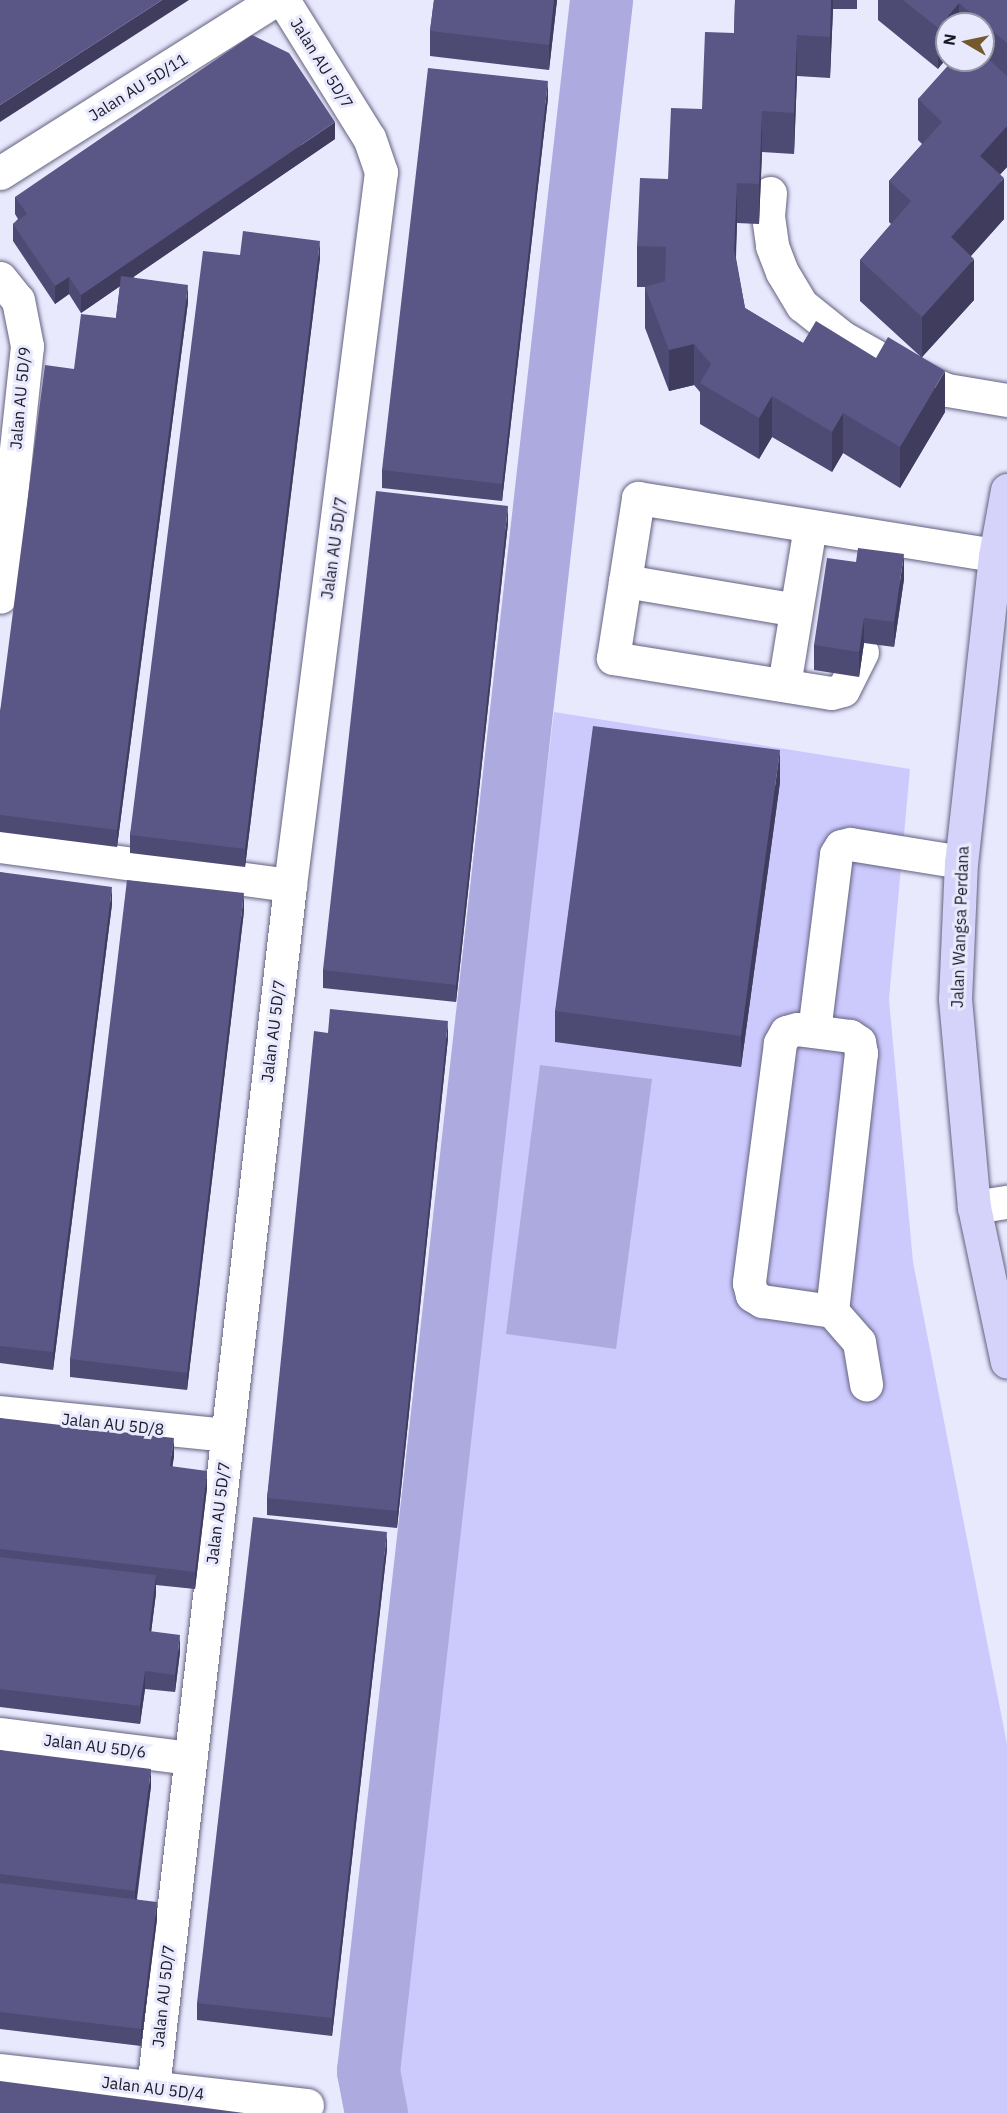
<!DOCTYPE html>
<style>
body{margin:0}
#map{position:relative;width:1007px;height:2113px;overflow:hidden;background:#e9e9fe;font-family:"IBM Plex Sans",sans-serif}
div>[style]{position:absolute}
.green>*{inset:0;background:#cccafd}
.water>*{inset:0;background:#acaadf}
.river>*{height:63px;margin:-31.5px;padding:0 31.5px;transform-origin:31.5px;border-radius:31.5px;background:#acaadf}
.roads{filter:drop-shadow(0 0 2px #636280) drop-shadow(0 0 2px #636280)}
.minor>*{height:33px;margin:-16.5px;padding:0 16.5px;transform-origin:16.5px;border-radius:16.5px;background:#fff}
.major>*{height:33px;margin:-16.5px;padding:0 16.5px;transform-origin:16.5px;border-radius:16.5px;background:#d5d3fa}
.wall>*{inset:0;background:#4d4a73}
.shaded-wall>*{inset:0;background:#3f3c5e}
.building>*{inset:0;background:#5a5686}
span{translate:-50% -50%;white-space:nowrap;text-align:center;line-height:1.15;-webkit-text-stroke:6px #e9e9fe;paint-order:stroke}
.street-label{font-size:16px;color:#1a1926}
.north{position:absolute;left:935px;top:12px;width:60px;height:60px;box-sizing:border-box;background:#e9e9fe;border:2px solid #9696a8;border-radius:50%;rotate:279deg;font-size:16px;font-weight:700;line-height:24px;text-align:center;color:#1a1926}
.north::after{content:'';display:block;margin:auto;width:21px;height:27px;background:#75582b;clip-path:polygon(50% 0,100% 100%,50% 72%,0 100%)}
</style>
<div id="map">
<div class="green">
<div style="clip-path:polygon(554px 712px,910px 769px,889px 999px,913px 1262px,1007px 1744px,1007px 2113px,397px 2113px,386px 2065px)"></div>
</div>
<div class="water">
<div style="clip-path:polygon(540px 1065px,652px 1079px,616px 1349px,506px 1334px)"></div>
</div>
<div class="river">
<div style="left:376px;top:2113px;width:43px;rotate:-100.8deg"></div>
<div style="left:368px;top:2071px;width:2084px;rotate:-83.58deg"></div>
</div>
<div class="roads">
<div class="minor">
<div style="left:0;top:173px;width:325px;rotate:-32.2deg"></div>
<div style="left:770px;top:193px;width:23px;rotate:95deg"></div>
<div style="left:768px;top:216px;width:30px;rotate:82deg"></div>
<div style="left:772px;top:246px;width:28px;rotate:69deg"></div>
<div style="left:782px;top:272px;width:39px;rotate:59deg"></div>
<div style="left:802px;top:305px;width:51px;rotate:38.7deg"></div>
<div style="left:842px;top:337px;width:59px;rotate:29.6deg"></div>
<div style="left:893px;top:366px;width:59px;rotate:24deg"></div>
<div style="left:947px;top:390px;width:61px;rotate:9.5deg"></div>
<div style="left:0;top:278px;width:28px;rotate:51deg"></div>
<div style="left:18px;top:300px;width:47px;rotate:78.9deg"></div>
<div style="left:27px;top:346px;width:252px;rotate:96.1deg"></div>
<div style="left:625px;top:581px;width:173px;rotate:9.6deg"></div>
<div style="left:862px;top:652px;width:42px;rotate:116.6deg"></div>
<div style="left:843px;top:690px;width:12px;rotate:166deg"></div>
<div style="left:831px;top:693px;width:221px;rotate:-170.9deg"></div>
<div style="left:613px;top:658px;width:162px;rotate:-81.1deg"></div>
<div style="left:638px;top:498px;width:374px;rotate:9.1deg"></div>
<div style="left:784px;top:685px;width:161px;rotate:-80.7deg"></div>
<div style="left:0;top:846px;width:293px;rotate:7.7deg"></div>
<div style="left:814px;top:1031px;width:178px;rotate:-82.9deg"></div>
<div style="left:836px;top:854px;width:9px;rotate:-58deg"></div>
<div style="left:841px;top:846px;width:9px;rotate:-13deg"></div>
<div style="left:850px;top:844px;width:112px;rotate:9.2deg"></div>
<div style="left:974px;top:1207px;width:33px;rotate:-9deg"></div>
<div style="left:832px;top:1311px;width:260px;rotate:-83.6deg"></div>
<div style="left:861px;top:1053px;width:11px;rotate:-100deg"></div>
<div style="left:859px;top:1042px;width:11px;rotate:-146deg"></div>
<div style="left:850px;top:1036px;width:53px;rotate:-172.5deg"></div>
<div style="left:797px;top:1029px;width:11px;rotate:165deg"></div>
<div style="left:786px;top:1032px;width:13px;rotate:119deg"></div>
<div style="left:780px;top:1043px;width:242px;rotate:97.4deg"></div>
<div style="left:749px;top:1283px;width:12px;rotate:76deg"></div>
<div style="left:752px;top:1295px;width:12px;rotate:31deg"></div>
<div style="left:762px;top:1301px;width:71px;rotate:8.1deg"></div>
<div style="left:832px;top:1311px;width:41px;rotate:48.9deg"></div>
<div style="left:859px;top:1342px;width:43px;rotate:80.5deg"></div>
<div style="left:0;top:1412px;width:228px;rotate:5.8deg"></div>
<div style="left:0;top:1734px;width:192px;rotate:7.2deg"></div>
<div style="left:0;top:2070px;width:309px;rotate:6.5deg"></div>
<div style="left:153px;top:2088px;width:1211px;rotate:-83.5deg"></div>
<div style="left:290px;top:885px;width:719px;rotate:-82.73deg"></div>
<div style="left:381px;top:172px;width:36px;rotate:-109deg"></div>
<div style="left:369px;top:138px;width:163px;rotate:-121.9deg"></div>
</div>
<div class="major">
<div style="left:1007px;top:490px;width:67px;rotate:100.3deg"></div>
<div style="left:995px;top:556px;width:308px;rotate:96.3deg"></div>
<div style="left:961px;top:862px;width:137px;rotate:92.5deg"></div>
<div style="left:955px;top:999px;width:209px;rotate:84.8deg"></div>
<div style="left:974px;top:1207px;width:158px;rotate:78deg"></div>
</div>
</div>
<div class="wall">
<div style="clip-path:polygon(434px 0,557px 0,549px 70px,430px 56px,430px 31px)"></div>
<div style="clip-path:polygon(735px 0,857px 0,857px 9px,833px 9px,830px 78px,797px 76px,794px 154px,762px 152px,759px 224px,737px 223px,736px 258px,745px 308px,803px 343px,876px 358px,920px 356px,860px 301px,860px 260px,891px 224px,889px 222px,889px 181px,922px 144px,918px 140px,918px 99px,983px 60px,983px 24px,947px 24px,938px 69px,878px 20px,878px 0,1007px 0,1007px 167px,1000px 174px,1004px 219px,971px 256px,974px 300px,922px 357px,945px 412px,900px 488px,843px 453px,832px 472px,772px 437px,759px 459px,700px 424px,700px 392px,694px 385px,669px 391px,645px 328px,645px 287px,637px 287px,637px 246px,668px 179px,702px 109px,734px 33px)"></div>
<div style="clip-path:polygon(548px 98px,502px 501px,382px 488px,382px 470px)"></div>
<div style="clip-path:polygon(335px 139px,133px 277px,188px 302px,117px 847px,0 832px,0 712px,74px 369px,116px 318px,120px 286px,81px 313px,69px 294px,55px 304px,13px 241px,13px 224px,18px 219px,15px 214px,15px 197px)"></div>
<div style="clip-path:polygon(240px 255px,320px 258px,245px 867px,130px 853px,130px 835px)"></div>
<div style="clip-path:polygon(508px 523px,456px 1002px,323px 988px,323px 970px)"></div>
<div style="clip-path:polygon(904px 579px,894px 647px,864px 643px,859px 677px,814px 670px,814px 645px)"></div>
<div style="clip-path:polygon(780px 782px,741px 1067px,555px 1042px,555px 1011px)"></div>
<div style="clip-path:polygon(0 872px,112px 904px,53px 1370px,0 1363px)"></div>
<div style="clip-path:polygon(244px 911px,187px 1390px,70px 1377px,70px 1359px)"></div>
<div style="clip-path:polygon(328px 1033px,448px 1038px,397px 1528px,267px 1515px,267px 1498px)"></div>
<div style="clip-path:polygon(0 1418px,174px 1456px,172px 1466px,207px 1488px,195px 1589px,156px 1585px,156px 1593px,151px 1632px,180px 1652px,175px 1692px,145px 1689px,140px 1724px,0 1707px)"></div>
<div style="clip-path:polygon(387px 1549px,332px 2036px,197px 2020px,197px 2003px)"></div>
<div style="clip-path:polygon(0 1750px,151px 1786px,137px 1899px,157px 1919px,141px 2046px,0 2029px)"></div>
</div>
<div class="shaded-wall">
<div style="clip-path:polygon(162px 0,189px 0,0 122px,0 105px)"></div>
<div style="clip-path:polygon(554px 0,557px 0,549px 70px,549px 45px)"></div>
<div style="clip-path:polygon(831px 0,833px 0,833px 9px,830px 78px,830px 37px)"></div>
<div style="clip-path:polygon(959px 3px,959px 24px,947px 24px,947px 58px,938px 69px,938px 28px)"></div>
<div style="clip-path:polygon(797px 35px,797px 76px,794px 154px,794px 113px)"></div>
<div style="clip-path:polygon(548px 81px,548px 98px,502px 501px,502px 484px)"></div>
<div style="clip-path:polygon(762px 111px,762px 152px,759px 224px,759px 184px)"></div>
<div style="clip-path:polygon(335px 122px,335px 139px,81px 313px,81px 295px)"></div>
<div style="clip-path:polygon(1007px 126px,1007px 167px,980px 197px,980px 156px)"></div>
<div style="clip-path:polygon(1004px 178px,1004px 219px,951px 278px,951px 237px)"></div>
<div style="clip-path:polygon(737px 183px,737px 223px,734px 291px,734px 250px)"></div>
<div style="clip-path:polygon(320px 241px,320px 258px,245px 867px,245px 849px)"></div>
<div style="clip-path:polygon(974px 259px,974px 300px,922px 357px,922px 317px)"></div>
<div style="clip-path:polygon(69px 277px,69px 294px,55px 304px,55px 286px)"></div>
<div style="clip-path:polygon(188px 285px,188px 302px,117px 847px,117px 830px)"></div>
<div style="clip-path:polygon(694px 344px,694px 385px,669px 391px,669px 350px)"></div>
<div style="clip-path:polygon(945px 371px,945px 412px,900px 488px,900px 447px)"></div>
<div style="clip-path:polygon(772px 396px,772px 437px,759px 459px,759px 418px)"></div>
<div style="clip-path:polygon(843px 413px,843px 453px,832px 472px,832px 432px)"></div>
<div style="clip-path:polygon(508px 506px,508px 523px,456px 1002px,456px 985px)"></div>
<div style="clip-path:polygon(904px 554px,904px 579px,894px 647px,894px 622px)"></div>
<div style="clip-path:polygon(864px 618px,864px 643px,859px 677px,859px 652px)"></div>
<div style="clip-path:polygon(780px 750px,780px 782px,741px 1067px,741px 1036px)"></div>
<div style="clip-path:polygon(112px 887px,112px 904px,53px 1370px,53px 1352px)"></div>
<div style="clip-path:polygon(244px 893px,244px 911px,187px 1390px,187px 1373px)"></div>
<div style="clip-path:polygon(448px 1021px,448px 1038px,397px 1528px,397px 1511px)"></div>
<div style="clip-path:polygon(174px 1438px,174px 1456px,170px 1484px,170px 1466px)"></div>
<div style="clip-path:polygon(207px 1471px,207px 1488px,195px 1589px,195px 1572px)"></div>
<div style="clip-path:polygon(387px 1532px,387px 1549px,332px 2036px,332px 2018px)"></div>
<div style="clip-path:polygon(156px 1575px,156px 1593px,149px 1649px,149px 1631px)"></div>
<div style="clip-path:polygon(180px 1635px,180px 1652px,175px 1692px,175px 1675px)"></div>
<div style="clip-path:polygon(145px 1671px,145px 1689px,140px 1724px,140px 1706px)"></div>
<div style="clip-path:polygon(151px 1769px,151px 1786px,135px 1908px,135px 1891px)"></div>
<div style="clip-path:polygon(157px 1902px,157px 1919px,141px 2046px,141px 2029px)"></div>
</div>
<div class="building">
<div style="clip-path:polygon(0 0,162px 0,0 105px)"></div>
<div style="clip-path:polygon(434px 0,554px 0,549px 45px,430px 31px)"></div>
<div style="clip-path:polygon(735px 0,831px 0,830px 37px,797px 35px,794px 113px,762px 111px,759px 184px,737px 183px,734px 250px,745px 308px,803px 343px,816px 321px,876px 358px,888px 337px,945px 371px,900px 447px,843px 413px,832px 432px,772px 396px,759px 418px,700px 383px,711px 364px,694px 344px,669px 350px,645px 287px,665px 281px,666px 247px,637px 246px,640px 178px,668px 179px,671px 108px,702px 109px,705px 32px,734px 33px)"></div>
<div style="clip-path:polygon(903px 0,1007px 0,1007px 43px,959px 3px,938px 28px)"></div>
<div style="clip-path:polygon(252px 35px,289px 53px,335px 122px,81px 295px,69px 277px,55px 286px,13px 224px,27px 214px,15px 197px)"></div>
<div style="clip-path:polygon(983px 54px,1007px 76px,1007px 126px,980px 156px,1004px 178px,951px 237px,974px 259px,922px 317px,860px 260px,911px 201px,889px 181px,942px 122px,918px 99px,953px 60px,983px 60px)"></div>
<div style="clip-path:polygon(428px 68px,548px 81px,502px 484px,382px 470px)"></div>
<div style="clip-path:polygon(243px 231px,320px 241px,245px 849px,130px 835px,203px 251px,240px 255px)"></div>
<div style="clip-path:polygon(121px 276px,188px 285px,117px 830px,0 815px,0 712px,45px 365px,74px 369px,81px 314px,116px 318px)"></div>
<div style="clip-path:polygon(376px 491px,508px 506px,456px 985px,323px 970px)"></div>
<div style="clip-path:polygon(858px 548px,904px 554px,894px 622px,864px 618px,859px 652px,814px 645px,827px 558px,856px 562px)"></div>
<div style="clip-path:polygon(593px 726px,780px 750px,741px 1036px,555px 1011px)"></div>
<div style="clip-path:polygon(0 872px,112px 887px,53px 1352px,0 1346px)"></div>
<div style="clip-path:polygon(127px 880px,244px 893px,187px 1373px,70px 1359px)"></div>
<div style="clip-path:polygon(330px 1009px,448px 1021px,397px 1511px,267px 1498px,314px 1031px,328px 1033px)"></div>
<div style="clip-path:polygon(0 1418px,174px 1438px,170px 1466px,207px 1471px,195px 1572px,0 1549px)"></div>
<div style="clip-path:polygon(253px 1517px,387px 1532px,332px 2018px,197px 2003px)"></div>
<div style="clip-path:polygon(0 1557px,156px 1575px,149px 1631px,180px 1635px,175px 1675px,145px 1671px,140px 1706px,0 1689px)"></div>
<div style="clip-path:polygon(0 1750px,151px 1769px,135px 1891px,0 1874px)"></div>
<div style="clip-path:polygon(0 1883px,157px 1902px,141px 2029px,0 2012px)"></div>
<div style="clip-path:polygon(0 2081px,244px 2113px,0 2113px)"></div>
</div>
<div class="street-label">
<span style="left:322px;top:63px;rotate:58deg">Jalan AU 5D/7</span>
<span style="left:138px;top:87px;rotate:-32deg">Jalan AU 5D/11</span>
<span style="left:20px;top:398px;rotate:-85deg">Jalan AU 5D/9</span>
<span style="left:334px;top:548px;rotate:-82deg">Jalan AU 5D/7</span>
<span style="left:960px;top:927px;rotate:-88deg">Jalan Wangsa Perdana</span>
<span style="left:273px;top:1031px;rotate:-83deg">Jalan AU 5D/7</span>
<span style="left:113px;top:1424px;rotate:6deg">Jalan AU 5D/8</span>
<span style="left:218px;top:1513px;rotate:-83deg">Jalan AU 5D/7</span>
<span style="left:95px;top:1746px;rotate:7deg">Jalan AU 5D/6</span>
<span style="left:163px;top:1996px;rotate:-84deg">Jalan AU 5D/7</span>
<span style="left:153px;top:2088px;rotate:7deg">Jalan AU 5D/4</span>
</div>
<div class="north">N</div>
</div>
